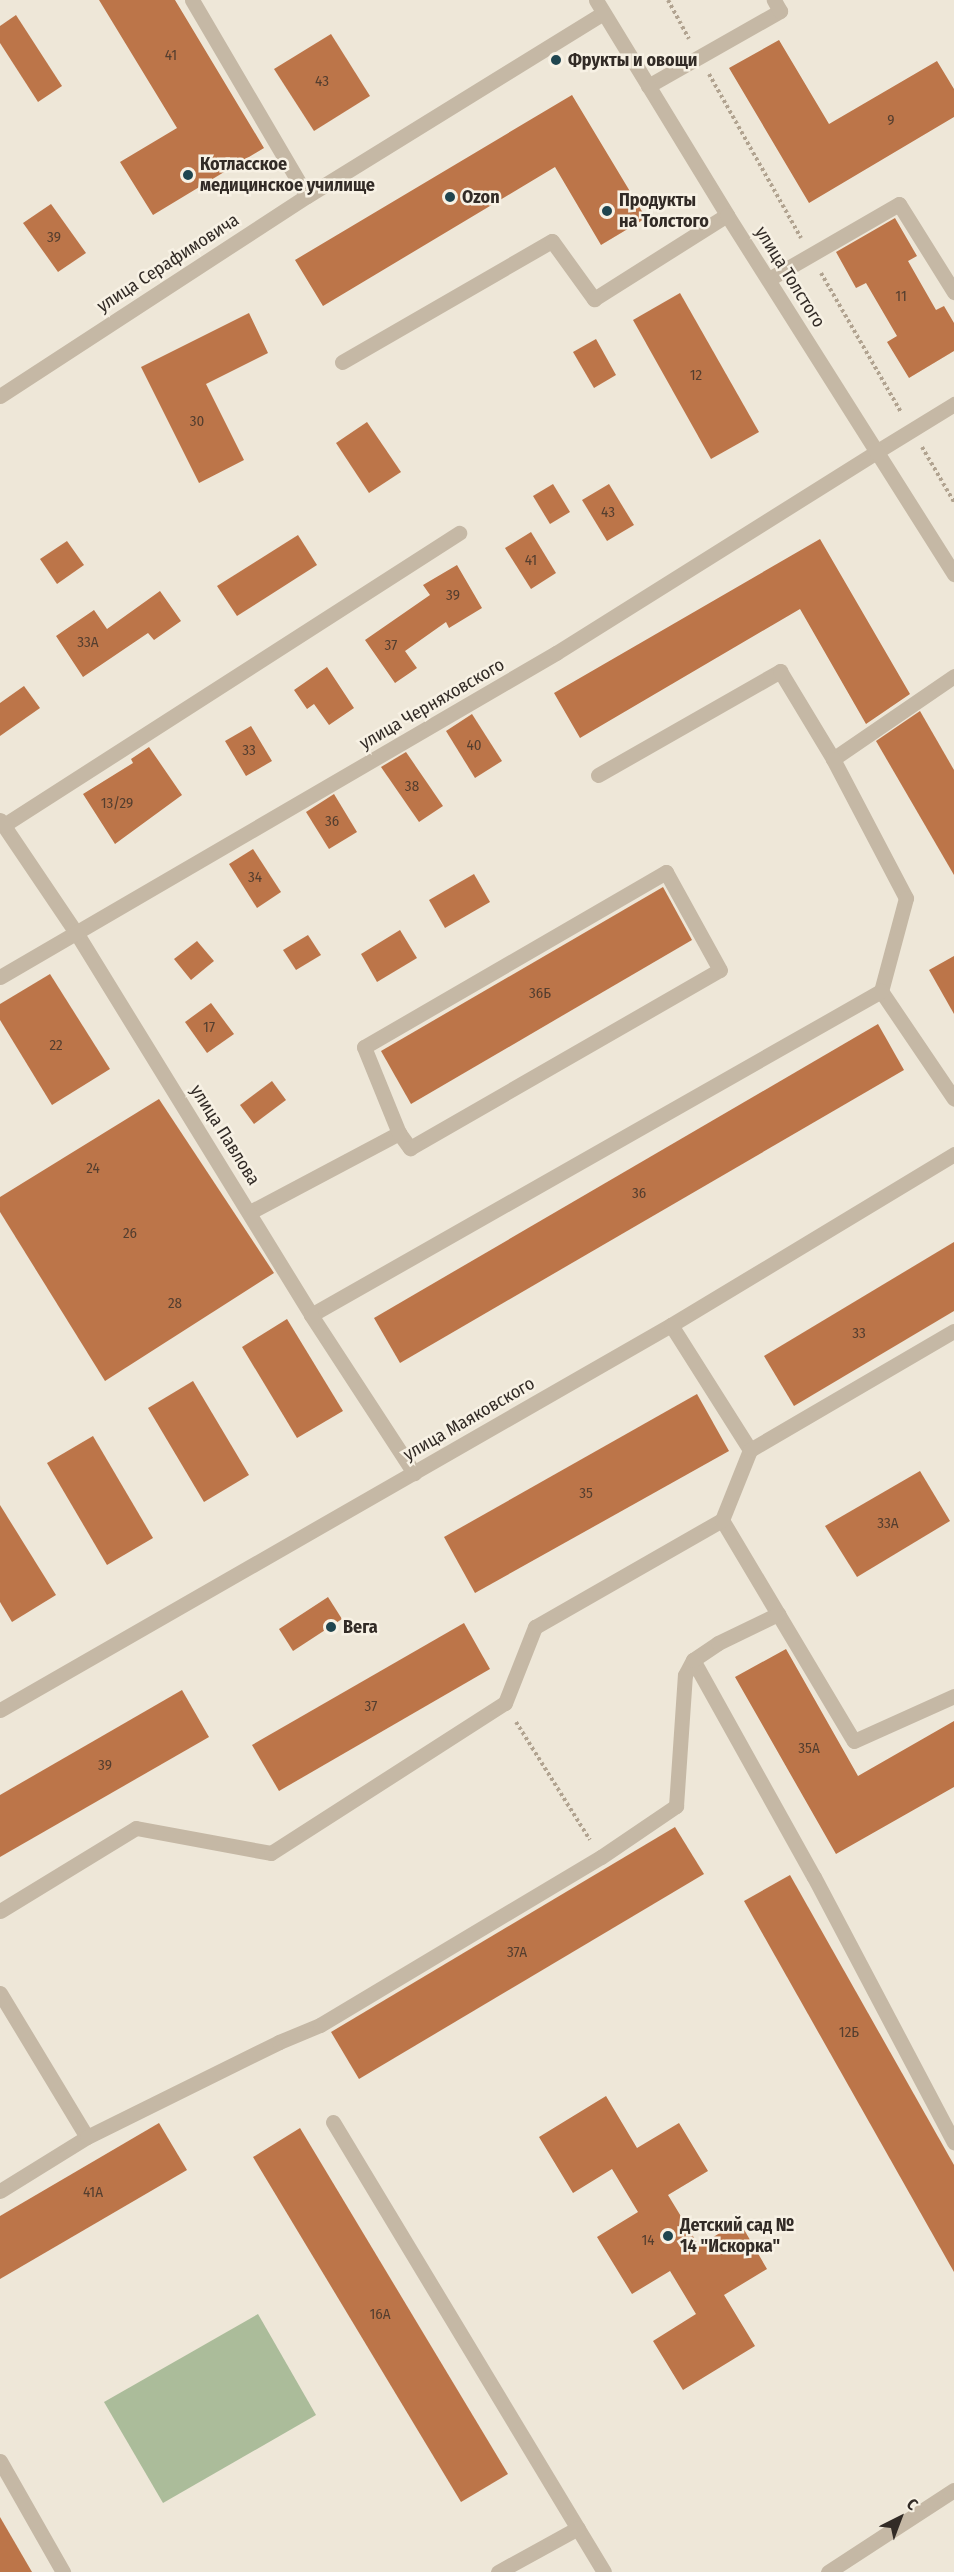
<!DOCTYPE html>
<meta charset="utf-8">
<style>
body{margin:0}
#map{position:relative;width:954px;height:2572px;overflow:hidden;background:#eee7d8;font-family:"Fira Sans Condensed",sans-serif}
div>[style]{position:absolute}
.green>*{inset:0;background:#abbc9a}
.building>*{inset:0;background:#bc7549}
.path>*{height:4px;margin-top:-2px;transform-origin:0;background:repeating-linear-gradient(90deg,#b1a390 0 3px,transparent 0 6px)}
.service>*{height:15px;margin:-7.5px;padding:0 7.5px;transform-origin:7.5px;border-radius:7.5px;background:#c5b8a5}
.minor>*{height:15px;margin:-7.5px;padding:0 7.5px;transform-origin:7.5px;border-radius:7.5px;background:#c5b8a5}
.tertiary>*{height:15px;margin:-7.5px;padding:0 7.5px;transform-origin:7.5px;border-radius:7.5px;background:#c5b8a5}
.dots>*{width:16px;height:16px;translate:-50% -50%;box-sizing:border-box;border:3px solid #f7f1e4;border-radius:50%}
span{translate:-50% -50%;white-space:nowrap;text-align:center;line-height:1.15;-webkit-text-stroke:5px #f7f1e4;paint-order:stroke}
.number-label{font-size:15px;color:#543e2f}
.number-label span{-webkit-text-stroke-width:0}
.poi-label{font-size:18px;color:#322b26;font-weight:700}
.left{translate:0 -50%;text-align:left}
.street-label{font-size:18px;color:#322b26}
.north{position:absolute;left:870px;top:2488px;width:60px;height:60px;-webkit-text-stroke:4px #f7f1e4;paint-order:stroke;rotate:42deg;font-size:16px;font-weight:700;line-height:24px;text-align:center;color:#322b26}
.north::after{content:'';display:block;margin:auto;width:21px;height:27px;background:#322b26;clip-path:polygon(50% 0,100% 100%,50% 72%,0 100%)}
</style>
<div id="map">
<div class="green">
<div style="clip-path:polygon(258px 2314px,316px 2415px,163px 2503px,104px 2402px)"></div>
</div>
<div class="building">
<div style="clip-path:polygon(99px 0,175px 0,264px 148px,153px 215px,120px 162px,177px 128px)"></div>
<div style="clip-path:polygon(16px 15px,62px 86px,38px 102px,0 43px,0 26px)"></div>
<div style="clip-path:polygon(331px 34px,370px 96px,314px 131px,274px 69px)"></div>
<div style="clip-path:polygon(779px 40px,829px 124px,937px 61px,954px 89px,954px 117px,809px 203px,729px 68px)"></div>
<div style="clip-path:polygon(572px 95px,646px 218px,601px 245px,555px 167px,323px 306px,295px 260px)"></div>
<div style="clip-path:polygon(51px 204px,86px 253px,58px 272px,23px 223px)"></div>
<div style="clip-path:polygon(895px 218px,917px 256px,908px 261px,936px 310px,944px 306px,954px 323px,954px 351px,909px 378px,887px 342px,897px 336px,866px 283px,856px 288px,836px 252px)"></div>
<div style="clip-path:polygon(680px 293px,759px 432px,711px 459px,633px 320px)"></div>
<div style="clip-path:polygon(249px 313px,268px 353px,206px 384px,244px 460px,199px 483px,141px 367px)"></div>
<div style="clip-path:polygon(596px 339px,616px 375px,594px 388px,573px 352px)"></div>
<div style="clip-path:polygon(367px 422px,401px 472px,369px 493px,336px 443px)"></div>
<div style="clip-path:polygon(553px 484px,570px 512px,550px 524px,533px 496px)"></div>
<div style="clip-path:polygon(609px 484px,634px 525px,607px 541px,582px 500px)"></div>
<div style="clip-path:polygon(531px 532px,556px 573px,531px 589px,505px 548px)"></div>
<div style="clip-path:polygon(298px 535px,317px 565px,237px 616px,217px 586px)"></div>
<div style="clip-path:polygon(820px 539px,910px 694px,866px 724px,800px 609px,580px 738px,554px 693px)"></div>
<div style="clip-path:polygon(67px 541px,84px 565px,57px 584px,40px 559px)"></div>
<div style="clip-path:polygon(457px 565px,482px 608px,449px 628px,446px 622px,405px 651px,417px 668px,395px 683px,365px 640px,430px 595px,423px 585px)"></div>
<div style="clip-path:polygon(160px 591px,181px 621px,154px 640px,148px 633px,83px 677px,56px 636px,94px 610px,107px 629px)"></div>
<div style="clip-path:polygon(327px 667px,354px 708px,329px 725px,314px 704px,307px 709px,294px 690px)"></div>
<div style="clip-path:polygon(24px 686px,40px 708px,0 736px,0 703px)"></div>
<div style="clip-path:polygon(920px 711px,954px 770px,954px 875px,876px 741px)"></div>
<div style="clip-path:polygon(472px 714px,502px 761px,475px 778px,446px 731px)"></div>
<div style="clip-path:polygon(251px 726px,272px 761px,246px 776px,225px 741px)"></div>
<div style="clip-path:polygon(149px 747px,182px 795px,115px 844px,83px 794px,133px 763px,131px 759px)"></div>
<div style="clip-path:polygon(406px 752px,443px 806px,419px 822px,381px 767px)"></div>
<div style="clip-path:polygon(334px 794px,357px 832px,329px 849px,306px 812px)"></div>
<div style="clip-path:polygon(253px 849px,281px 892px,257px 908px,229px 864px)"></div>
<div style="clip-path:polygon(474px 874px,490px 902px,445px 928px,429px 900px)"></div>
<div style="clip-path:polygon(663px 887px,692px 940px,411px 1104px,381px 1051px)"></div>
<div style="clip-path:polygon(400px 930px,417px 958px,377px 982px,361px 954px)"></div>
<div style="clip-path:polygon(308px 935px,321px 955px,296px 970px,283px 950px)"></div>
<div style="clip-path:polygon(197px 941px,214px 961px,191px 980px,174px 959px)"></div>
<div style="clip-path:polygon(954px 956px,954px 1014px,929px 970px)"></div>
<div style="clip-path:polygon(50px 974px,110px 1069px,52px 1105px,0 1020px,0 1004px)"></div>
<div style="clip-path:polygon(211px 1003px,234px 1034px,207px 1053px,185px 1022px)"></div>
<div style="clip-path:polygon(878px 1024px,904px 1070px,400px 1363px,374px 1318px)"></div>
<div style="clip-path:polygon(272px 1081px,286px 1100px,254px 1124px,240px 1105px)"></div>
<div style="clip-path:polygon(159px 1099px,274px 1273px,105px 1381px,0 1212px,0 1197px)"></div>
<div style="clip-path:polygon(954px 1242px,954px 1311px,794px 1406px,764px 1356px)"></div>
<div style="clip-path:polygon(287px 1319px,343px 1411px,297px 1438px,242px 1347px)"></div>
<div style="clip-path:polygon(193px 1381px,249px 1475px,204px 1502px,148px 1408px)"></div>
<div style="clip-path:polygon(697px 1394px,729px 1451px,475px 1593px,444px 1537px)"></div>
<div style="clip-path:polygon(93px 1436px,153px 1538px,107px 1565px,47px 1463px)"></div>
<div style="clip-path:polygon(920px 1471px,950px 1521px,857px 1577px,825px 1526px)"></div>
<div style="clip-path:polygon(0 1505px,56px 1595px,12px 1622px,0 1602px)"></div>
<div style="clip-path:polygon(328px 1597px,342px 1619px,293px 1651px,279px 1629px)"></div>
<div style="clip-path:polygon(464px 1623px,490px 1669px,279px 1791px,252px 1745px)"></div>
<div style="clip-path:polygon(786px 1649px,858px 1776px,954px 1721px,954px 1787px,836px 1854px,735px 1677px)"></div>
<div style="clip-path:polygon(182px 1690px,209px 1737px,0 1857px,0 1795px)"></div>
<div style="clip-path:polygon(675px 1827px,704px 1874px,359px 2079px,331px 2032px)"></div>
<div style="clip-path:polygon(790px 1875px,954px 2165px,954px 2272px,744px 1901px)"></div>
<div style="clip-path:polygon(606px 2096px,637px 2148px,679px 2123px,708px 2171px,668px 2195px,699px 2246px,739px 2221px,767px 2269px,724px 2295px,755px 2346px,683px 2390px,653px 2341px,696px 2314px,670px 2271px,632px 2294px,597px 2237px,638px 2212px,612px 2169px,573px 2193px,539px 2137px)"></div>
<div style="clip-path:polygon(159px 2123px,187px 2170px,0 2279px,0 2216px)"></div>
<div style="clip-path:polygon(300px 2128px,508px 2474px,461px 2502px,253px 2157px)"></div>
<div style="clip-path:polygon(0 2517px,32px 2572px,0 2572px)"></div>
</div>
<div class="path">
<div style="left:668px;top:0;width:44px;rotate:61.7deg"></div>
<div style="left:709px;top:74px;width:188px;rotate:60.7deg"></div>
<div style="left:821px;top:273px;width:160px;rotate:60.1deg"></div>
<div style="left:922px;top:447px;width:64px;rotate:59.8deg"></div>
<div style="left:516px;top:1722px;width:139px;rotate:57.9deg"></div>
</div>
<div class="service">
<div style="left:192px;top:0;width:227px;rotate:59.6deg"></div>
<div style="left:648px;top:86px;width:152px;rotate:-29.6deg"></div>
<div style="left:780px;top:11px;width:13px;rotate:-119deg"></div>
<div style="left:769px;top:279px;width:150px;rotate:-30deg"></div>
<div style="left:899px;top:204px;width:104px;rotate:58deg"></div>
<div style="left:342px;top:362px;width:242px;rotate:-30deg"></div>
<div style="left:552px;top:241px;width:72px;rotate:54.1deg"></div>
<div style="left:594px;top:299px;width:157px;rotate:-32.3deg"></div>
<div style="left:876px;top:452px;width:92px;rotate:-31.6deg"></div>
<div style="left:833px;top:759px;width:147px;rotate:-34.4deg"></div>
<div style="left:598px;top:775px;width:210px;rotate:-29.7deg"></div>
<div style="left:780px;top:671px;width:103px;rotate:58.9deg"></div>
<div style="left:833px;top:759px;width:157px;rotate:62.3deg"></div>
<div style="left:906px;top:898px;width:96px;rotate:105deg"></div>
<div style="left:881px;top:991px;width:130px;rotate:55.9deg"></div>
<div style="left:250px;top:1212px;width:169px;rotate:-27.9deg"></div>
<div style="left:399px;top:1133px;width:19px;rotate:54deg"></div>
<div style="left:410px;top:1148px;width:357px;rotate:-29.9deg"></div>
<div style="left:720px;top:970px;width:112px;rotate:-118.9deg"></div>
<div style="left:666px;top:872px;width:349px;rotate:149.9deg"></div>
<div style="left:364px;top:1047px;width:93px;rotate:67.9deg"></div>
<div style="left:311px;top:1315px;width:656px;rotate:-29.61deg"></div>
<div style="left:671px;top:1325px;width:148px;rotate:57.7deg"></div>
<div style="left:722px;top:1520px;width:257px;rotate:59.2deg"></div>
<div style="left:854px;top:1741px;width:110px;rotate:-24.2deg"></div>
<div style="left:693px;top:1660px;width:248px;rotate:60.9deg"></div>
<div style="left:814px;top:1877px;width:300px;rotate:62.2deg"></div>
<div style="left:0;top:1911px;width:159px;rotate:-31.4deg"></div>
<div style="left:136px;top:1828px;width:137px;rotate:10.5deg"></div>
<div style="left:271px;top:1853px;width:278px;rotate:-32.7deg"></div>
<div style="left:505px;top:1703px;width:82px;rotate:-68.5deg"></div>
<div style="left:535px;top:1627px;width:215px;rotate:-29.8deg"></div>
<div style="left:722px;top:1520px;width:75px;rotate:-68.2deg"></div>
<div style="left:750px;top:1450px;width:236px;rotate:-30.3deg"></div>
<div style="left:0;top:1993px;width:168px;rotate:58.9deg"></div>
<div style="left:333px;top:2122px;width:525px;rotate:58.94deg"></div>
<div style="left:0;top:2191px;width:102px;rotate:-31.8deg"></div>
<div style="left:87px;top:2137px;width:214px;rotate:-26.3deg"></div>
<div style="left:279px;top:2042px;width:44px;rotate:-22.5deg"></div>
<div style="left:320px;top:2025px;width:327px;rotate:-30.9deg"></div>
<div style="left:601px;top:1857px;width:91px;rotate:-34.2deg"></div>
<div style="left:676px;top:1806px;width:131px;rotate:-86.1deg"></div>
<div style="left:685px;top:1675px;width:17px;rotate:-62deg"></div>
<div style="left:693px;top:1660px;width:30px;rotate:-34deg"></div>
<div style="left:718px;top:1643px;width:67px;rotate:-25.8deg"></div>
<div style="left:0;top:2461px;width:128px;rotate:60.4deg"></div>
<div style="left:498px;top:2572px;width:91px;rotate:-28.8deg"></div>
</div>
<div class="minor">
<div style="left:0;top:396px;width:366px;rotate:-33.1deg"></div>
<div style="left:307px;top:196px;width:348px;rotate:-31.7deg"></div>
<div style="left:0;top:820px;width:138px;rotate:56deg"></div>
<div style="left:77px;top:934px;width:447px;rotate:58.4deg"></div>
<div style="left:311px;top:1315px;width:189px;rotate:56.9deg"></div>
<div style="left:4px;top:825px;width:541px;rotate:-32.69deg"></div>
<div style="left:0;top:977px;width:644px;rotate:-30.23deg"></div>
<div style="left:556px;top:653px;width:378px;rotate:-32.1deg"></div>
<div style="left:828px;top:2572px;width:150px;rotate:-33.1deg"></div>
</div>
<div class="tertiary">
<div style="left:596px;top:0;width:252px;rotate:58.6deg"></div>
<div style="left:727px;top:215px;width:425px;rotate:57.7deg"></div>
<div style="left:0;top:1710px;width:774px;rotate:-29.85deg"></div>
<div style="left:671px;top:1325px;width:331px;rotate:-31.1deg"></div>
</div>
<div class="dots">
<div style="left:556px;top:60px;background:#1f454f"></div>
<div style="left:188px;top:175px;background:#1f454f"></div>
<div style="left:450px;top:197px;background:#1f454f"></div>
<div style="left:607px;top:211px;background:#1f454f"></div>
<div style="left:331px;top:1627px;background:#1f454f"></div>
<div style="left:668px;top:2236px;background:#1f454f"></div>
</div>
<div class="number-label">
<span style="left:171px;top:56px">41</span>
<span style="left:322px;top:82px">43</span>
<span style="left:891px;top:121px">9</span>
<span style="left:54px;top:238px">39</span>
<span style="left:901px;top:297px">11</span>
<span style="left:696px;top:376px">12</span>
<span style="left:197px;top:422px">30</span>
<span style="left:608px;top:513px">43</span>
<span style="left:531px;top:561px">41</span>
<span style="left:453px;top:596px">39</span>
<span style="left:88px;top:643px">33А</span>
<span style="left:391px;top:646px">37</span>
<span style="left:474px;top:746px">40</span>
<span style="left:249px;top:751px">33</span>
<span style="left:412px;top:787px">38</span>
<span style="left:117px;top:804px">13/29</span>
<span style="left:332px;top:822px">36</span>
<span style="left:255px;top:878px">34</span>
<span style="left:540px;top:994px">36Б</span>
<span style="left:209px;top:1028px">17</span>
<span style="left:56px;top:1046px">22</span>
<span style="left:93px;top:1169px">24</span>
<span style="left:639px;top:1194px">36</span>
<span style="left:130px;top:1234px">26</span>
<span style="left:175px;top:1304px">28</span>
<span style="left:859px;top:1334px">33</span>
<span style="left:586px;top:1494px">35</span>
<span style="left:888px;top:1524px">33А</span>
<span style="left:371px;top:1707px">37</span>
<span style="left:809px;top:1749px">35А</span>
<span style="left:105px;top:1766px">39</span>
<span style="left:517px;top:1953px">37А</span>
<span style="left:849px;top:2033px">12Б</span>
<span style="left:93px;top:2193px">41А</span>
<span style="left:648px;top:2241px">14</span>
<span style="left:380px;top:2315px">16А</span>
</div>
<div class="poi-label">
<span class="left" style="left:568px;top:60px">Фрукты и овощи</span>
<span class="left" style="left:200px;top:175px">Котласское<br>медицинское училище</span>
<span class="left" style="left:462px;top:197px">Ozon</span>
<span class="left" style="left:619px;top:211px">Продукты<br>на Толстого</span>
<span class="left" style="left:343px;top:1627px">Вега</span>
<span class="left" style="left:680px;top:2236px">Детский сад №<br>14 "Искорка"</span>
</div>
<div class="street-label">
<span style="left:168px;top:263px;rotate:-33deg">улица Серафимовича</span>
<span style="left:790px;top:277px;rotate:58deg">улица Толстого</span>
<span style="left:432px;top:704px;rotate:-30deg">улица Черняховского</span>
<span style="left:225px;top:1135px;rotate:58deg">улица Павлова</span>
<span style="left:469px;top:1419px;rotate:-30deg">улица Маяковского</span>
</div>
<div class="north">С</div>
</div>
